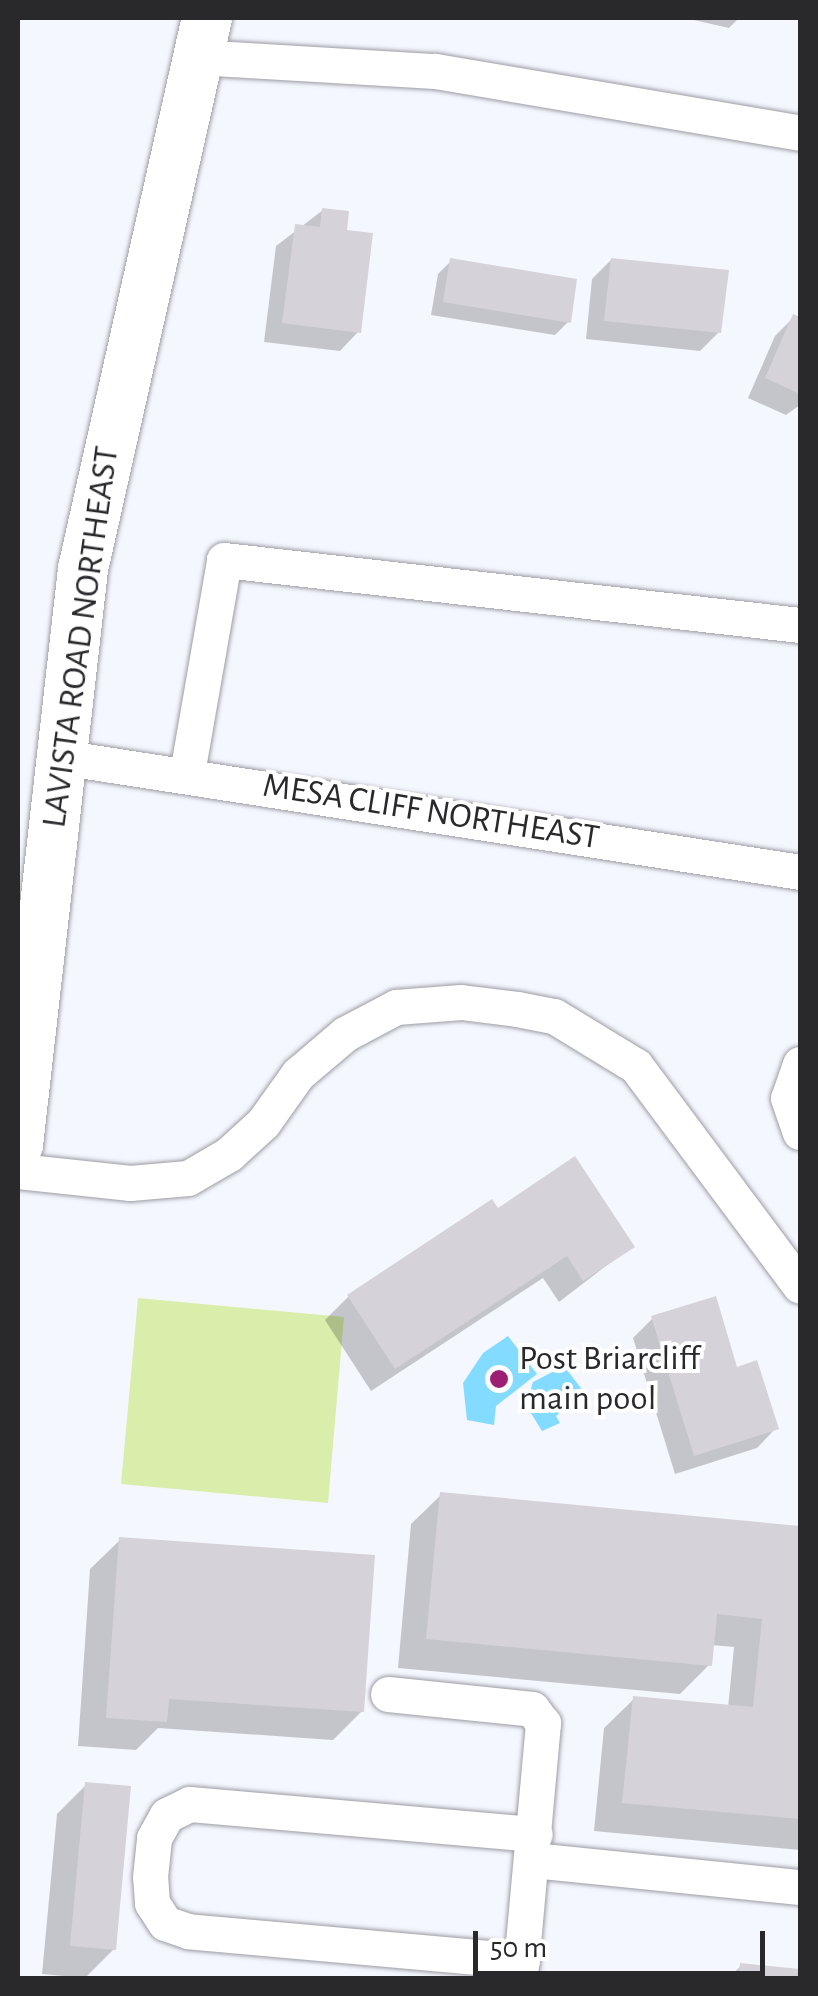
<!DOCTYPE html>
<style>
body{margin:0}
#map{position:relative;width:818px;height:1996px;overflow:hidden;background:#f5f7fe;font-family:"Alegreya Sans",sans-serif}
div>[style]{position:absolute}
.green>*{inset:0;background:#daeeab}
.water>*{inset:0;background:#83dcff}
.shadow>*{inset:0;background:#0003}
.building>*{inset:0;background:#d6d2d9}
.roads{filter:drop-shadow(0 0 2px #9b9da4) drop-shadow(0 0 2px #9b9da4)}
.street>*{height:35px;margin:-17.5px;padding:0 17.5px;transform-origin:17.5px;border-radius:17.5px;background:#fff}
.secondary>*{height:50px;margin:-25px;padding:0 25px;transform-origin:25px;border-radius:25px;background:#fff}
.dots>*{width:28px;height:28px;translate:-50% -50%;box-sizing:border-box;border:5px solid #fff;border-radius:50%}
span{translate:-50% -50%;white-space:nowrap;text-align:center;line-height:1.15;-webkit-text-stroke:8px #fff;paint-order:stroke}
.street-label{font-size:35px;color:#29292c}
.poi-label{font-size:35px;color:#29292c}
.left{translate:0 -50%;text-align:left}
.frame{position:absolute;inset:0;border:20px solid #29292c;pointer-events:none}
.scale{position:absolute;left:473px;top:1931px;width:292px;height:45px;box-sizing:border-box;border:5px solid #29292c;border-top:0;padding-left:12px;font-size:30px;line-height:35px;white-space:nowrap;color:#29292c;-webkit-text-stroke:8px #fff;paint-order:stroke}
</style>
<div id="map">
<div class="green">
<div style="clip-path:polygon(138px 1298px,344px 1317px,328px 1503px,121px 1484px)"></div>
</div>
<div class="water">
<div style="clip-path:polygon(508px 1336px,537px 1374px,496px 1406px,494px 1425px,467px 1420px,463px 1383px,483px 1353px)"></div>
<div style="clip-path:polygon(564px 1366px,584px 1392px,556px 1416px,560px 1423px,542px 1431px,526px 1405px,533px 1382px)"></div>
</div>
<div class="shadow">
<div style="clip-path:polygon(685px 18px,739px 18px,729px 28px)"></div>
<div style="clip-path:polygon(323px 210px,344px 233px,359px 331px,340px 351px,264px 342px,276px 246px)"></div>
<div style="clip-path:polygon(611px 260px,719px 332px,700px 351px,586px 339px,592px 279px)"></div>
<div style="clip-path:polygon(451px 261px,568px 322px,555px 335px,431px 315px,438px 274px)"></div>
<div style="clip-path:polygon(794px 317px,800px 320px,800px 405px,786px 415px,748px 398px,775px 336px)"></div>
<div style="clip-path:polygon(497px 1211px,632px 1246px,559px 1302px,543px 1278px,371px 1391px,325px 1320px,348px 1297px)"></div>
<div style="clip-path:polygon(652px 1319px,736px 1370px,776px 1428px,757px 1448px,675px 1474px,633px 1338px)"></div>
<div style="clip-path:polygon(441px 1495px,800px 1529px,800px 1850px,594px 1831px,604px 1728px,634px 1699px,728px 1708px,734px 1647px,711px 1645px,709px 1665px,680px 1694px,398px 1668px,411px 1524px)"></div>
<div style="clip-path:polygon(120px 1540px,362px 1711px,333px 1740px,158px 1728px,136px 1750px,78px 1746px,90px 1569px)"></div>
<div style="clip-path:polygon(86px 1785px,114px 1949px,85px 1978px,42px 1974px,57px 1814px)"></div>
<div style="clip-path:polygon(741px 1966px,800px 1972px,800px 1978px,728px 1978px)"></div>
</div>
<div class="building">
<div style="clip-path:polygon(322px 208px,349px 211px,347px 230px,373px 233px,361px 333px,282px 323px,295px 224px,320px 227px)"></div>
<div style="clip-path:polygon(450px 258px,577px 279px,571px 323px,443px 302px)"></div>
<div style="clip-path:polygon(611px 258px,729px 270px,721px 333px,604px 321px)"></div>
<div style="clip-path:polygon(793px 314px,800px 317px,800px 394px,765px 378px)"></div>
<div style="clip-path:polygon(575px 1156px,635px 1247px,583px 1281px,567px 1256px,395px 1369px,347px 1295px,492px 1199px,498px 1208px)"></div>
<div style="clip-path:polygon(716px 1296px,737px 1367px,757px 1360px,779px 1429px,694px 1456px,651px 1316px)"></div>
<div style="clip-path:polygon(440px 1492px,800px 1526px,800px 1819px,622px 1803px,633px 1696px,753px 1707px,762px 1619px,717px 1614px,712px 1666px,426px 1639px)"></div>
<div style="clip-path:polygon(119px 1537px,375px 1555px,364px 1712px,169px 1699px,167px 1722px,106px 1718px)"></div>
<div style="clip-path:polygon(85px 1782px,131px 1786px,116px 1950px,70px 1946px)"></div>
<div style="clip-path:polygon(740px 1963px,800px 1969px,800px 1978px,738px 1978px)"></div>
</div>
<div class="roads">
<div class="street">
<div style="left:197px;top:57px;width:238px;rotate:3.4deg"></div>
<div style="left:435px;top:71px;width:370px;rotate:9.6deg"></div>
<div style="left:60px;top:757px;width:749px;rotate:8.83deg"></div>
<div style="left:187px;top:773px;width:216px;rotate:-80.1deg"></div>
<div style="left:224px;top:560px;width:580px;rotate:6.44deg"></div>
<div style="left:800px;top:1064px;width:36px;rotate:109deg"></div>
<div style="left:788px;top:1098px;width:36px;rotate:71deg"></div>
<div style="left:18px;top:1171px;width:113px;rotate:6.1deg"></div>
<div style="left:130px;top:1183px;width:58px;rotate:-4.9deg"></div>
<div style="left:188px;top:1178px;width:48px;rotate:-30.3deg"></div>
<div style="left:229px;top:1154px;width:46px;rotate:-42.4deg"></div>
<div style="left:263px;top:1123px;width:60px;rotate:-54.5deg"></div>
<div style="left:298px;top:1074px;width:62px;rotate:-40.4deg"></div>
<div style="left:345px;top:1034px;width:58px;rotate:-27.9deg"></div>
<div style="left:396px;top:1007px;width:65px;rotate:-4.4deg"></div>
<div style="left:461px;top:1002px;width:56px;rotate:7.1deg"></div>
<div style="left:517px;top:1009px;width:38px;rotate:11deg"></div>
<div style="left:554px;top:1016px;width:96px;rotate:31.4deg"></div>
<div style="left:636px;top:1066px;width:274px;rotate:53.3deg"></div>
<div style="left:388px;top:1694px;width:145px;rotate:5.9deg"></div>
<div style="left:532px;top:1709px;width:18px;rotate:52deg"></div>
<div style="left:543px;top:1723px;width:256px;rotate:95.2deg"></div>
<div style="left:533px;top:1860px;width:268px;rotate:5.8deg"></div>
<div style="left:522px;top:1961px;width:335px;rotate:-174.9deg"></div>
<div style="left:188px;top:1931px;width:24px;rotate:-161deg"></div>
<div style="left:165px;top:1923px;width:24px;rotate:-123deg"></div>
<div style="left:152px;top:1903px;width:26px;rotate:-94deg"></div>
<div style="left:150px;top:1877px;width:39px;rotate:-84deg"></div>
<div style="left:154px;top:1838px;width:26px;rotate:-61deg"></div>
<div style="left:167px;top:1815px;width:25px;rotate:-26deg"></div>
<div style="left:190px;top:1804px;width:346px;rotate:5deg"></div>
</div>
<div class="secondary">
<div style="left:18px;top:1145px;width:580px;rotate:-83.56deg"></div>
<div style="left:83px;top:569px;width:565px;rotate:-77.32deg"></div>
</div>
</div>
<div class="dots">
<div style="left:499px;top:1379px;background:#9d1f74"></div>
</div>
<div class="street-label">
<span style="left:81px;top:637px;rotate:-82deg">LAVISTA ROAD NORTHEAST</span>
<span style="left:431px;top:812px;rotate:9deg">MESA CLIFF NORTHEAST</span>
</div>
<div class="poi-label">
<span class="left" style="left:519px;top:1379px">Post Briarcliff<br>main pool</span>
</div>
<div class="frame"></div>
<div class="scale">50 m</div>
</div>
